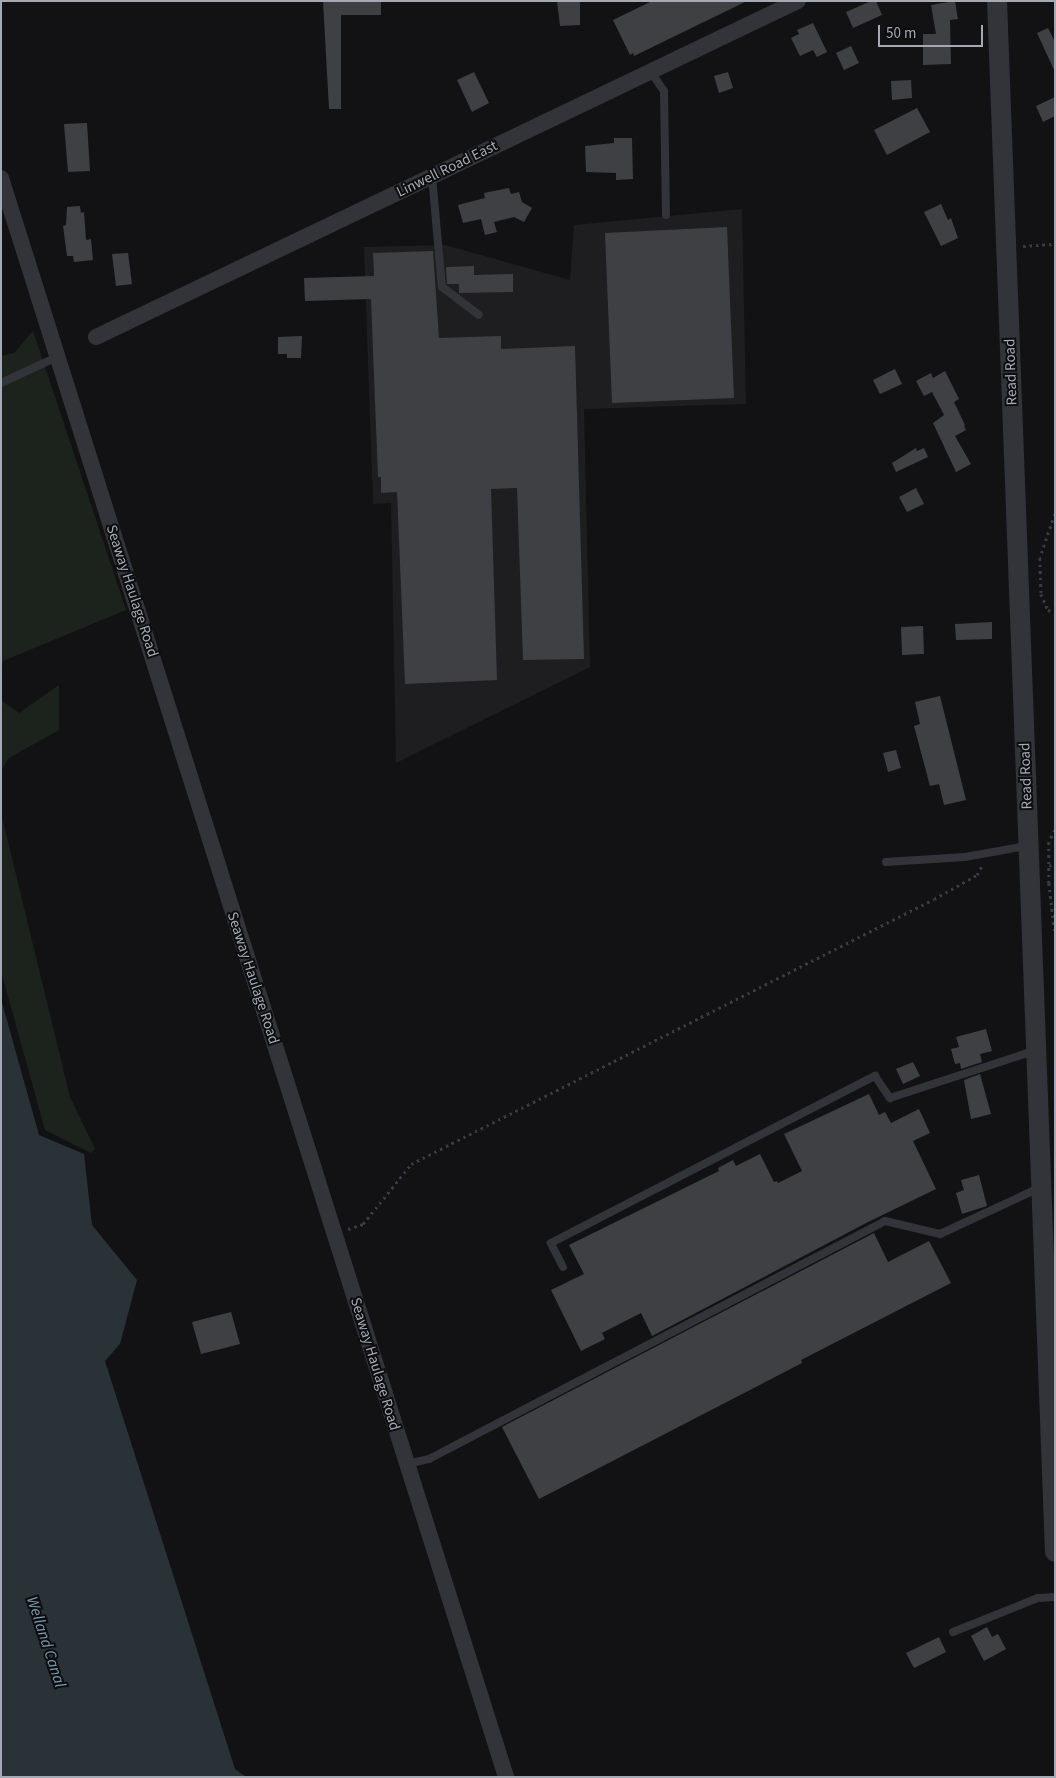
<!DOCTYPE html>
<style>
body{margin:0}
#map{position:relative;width:1056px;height:1778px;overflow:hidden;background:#121214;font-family:"Source Sans 3",sans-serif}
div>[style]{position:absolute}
.built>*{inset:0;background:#1e1e21}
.green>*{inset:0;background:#1c231c}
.water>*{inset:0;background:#283237}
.building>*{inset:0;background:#3e4044}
.path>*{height:2.5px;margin-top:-1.25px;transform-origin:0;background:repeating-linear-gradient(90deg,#393c40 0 2.5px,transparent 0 6.5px)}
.service>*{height:8px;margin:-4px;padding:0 4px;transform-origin:4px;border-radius:4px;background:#333439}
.minor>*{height:16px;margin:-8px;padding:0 8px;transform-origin:8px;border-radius:8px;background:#333439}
.tertiary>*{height:20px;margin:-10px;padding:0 10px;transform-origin:10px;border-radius:10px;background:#333439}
span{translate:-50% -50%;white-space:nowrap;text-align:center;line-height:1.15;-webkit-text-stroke:4px #0d0d0f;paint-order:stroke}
.street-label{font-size:15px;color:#a3aab4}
.water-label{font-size:16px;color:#799cb1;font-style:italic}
.frame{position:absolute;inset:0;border:2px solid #a3aab4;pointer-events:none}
.scale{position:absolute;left:878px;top:25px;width:105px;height:22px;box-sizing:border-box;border:2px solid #a3aab4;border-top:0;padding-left:6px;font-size:15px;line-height:18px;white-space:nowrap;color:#a3aab4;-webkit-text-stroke:4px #0d0d0f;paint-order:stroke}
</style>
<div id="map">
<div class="built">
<div style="clip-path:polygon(742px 209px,746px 404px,584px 409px,590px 667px,396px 763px,391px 503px,373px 504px,364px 247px,445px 245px,570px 280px,574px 225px)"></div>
</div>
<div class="green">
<div style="clip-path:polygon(33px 331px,126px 610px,3px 661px,1px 676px,1px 356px,14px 353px)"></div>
<div style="clip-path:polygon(59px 685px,59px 730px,9px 758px,1px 771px,1px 700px,19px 713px)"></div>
<div style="clip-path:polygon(1px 813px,70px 1097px,95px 1149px,91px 1153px,45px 1130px,1px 971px)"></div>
</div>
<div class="water">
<div style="clip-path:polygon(1px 999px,39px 1135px,84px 1154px,92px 1225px,137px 1280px,120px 1344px,105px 1361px,235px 1769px,246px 1777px,1px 1777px)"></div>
</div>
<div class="building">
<div style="clip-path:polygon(323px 1px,381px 1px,381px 15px,341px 15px,341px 109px,329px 109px)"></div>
<div style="clip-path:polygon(557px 1px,580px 1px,580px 25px,560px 26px)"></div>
<div style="clip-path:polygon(652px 1px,747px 1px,634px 56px,633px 53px,630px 55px,613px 20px)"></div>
<div style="clip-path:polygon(871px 1px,876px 1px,882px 15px,853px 28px,846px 12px)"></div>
<div style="clip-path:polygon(955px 1px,958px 19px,950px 20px,951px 64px,923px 65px,923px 34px,936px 34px,931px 5px)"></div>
<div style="clip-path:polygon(813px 23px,827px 52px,817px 57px,813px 50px,800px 56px,791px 38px,799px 34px,797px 30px)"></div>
<div style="clip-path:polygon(1048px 28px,1055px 42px,1055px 72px,1037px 33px)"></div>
<div style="clip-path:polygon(851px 46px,859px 63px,844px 70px,836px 53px)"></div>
<div style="clip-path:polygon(474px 72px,489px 103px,472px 112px,457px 80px)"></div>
<div style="clip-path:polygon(728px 72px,733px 88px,719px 93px,714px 76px)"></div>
<div style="clip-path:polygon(911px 80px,912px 98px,892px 100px,891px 81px)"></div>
<div style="clip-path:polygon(1055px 97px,1055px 116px,1043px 122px,1036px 106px)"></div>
<div style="clip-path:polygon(917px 108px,930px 132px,887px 155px,874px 130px)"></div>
<div style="clip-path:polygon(87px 123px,90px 171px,68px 172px,64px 124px)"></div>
<div style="clip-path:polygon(614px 138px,632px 138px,633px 179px,616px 180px,616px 173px,586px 172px,585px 146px,614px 143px)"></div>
<div style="clip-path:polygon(509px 188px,511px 194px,519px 192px,522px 202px,532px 208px,524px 222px,514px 217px,494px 222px,497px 232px,485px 235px,481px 219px,463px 223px,458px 205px,485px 198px,484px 193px)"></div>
<div style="clip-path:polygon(941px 204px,948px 220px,951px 218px,958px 238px,941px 246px,924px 212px)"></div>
<div style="clip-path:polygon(80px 206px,81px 213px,84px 212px,86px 240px,91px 239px,93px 260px,74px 262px,73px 256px,67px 256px,63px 226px,66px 225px,67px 207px)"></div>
<div style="clip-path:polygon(727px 227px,734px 398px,612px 403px,605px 233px)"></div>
<div style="clip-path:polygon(433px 251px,439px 338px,501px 336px,501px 349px,575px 346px,584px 659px,523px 660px,517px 488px,491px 489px,497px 680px,405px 684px,397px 492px,381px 493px,381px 477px,378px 477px,371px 299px,305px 301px,304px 278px,374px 276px,373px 253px)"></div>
<div style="clip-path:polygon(128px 253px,132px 284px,116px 286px,112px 254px)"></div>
<div style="clip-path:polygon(474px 266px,474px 275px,513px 274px,513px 292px,459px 293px,459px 284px,447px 284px,446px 267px)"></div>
<div style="clip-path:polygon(302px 336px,301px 358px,287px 358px,287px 354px,278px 354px,278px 337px)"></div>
<div style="clip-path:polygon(895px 369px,902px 384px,880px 394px,873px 380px)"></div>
<div style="clip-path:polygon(945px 371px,959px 399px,954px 402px,965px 425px,964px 426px,966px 430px,955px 436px,971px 464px,956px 472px,933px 423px,944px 415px,932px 392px,924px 396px,916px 381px,931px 373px,933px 378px)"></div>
<div style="clip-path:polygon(916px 448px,917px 451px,924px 448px,928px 457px,896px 472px,892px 463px)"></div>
<div style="clip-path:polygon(916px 488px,924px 504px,907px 512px,899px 497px)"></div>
<div style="clip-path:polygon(992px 622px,992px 639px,956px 640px,955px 624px)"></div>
<div style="clip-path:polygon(923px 626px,924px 654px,902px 655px,901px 627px)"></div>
<div style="clip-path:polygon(940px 696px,966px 800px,944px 805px,939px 784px,930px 786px,914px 726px,920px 724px,915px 702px)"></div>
<div style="clip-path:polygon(896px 750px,901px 768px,888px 772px,883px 753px)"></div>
<div style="clip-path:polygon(986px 1029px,992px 1051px,980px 1054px,982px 1062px,961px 1069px,960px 1063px,955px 1064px,951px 1049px,959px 1047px,956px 1037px)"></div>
<div style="clip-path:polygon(913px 1062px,920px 1076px,903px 1084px,896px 1069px)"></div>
<div style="clip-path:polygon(980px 1074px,991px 1114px,971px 1119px,964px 1080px)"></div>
<div style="clip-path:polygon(869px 1094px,879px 1115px,885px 1112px,891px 1123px,919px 1109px,930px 1133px,913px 1141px,936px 1189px,868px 1222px,652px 1336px,641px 1313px,602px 1333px,605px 1339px,581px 1351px,551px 1290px,584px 1274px,569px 1245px,719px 1171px,718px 1168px,733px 1160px,736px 1166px,760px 1154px,774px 1182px,777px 1181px,778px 1183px,802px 1171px,784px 1134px)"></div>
<div style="clip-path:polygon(979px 1175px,987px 1206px,962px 1214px,956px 1193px,964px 1190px,961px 1180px)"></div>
<div style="clip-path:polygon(874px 1233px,888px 1262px,929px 1241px,951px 1283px,801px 1360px,802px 1363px,539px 1499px,502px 1427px)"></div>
<div style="clip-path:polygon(231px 1312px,240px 1344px,201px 1354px,192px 1322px)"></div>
<div style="clip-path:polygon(987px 1627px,992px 1637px,998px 1634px,1006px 1649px,984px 1661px,971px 1636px)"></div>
<div style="clip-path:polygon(939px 1637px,946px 1652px,914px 1668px,906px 1653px)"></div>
</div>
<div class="path">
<div style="left:1023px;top:246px;width:32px;rotate:-4deg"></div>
<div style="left:1055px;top:514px;width:46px;rotate:108.8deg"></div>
<div style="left:1040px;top:558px;width:36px;rotate:88deg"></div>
<div style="left:1041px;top:594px;width:17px;rotate:66deg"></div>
<div style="left:1048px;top:610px;width:8px;rotate:23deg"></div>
<div style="left:1055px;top:830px;width:13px;rotate:117deg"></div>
<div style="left:1049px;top:842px;width:41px;rotate:90deg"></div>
<div style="left:1049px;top:883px;width:50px;rotate:83.2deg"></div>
<div style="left:1049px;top:866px;width:7px;rotate:-27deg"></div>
<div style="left:348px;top:1229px;width:16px;rotate:-18deg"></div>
<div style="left:363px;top:1224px;width:77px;rotate:-51.3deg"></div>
<div style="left:411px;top:1164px;width:586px;rotate:-26.87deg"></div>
<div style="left:934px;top:899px;width:49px;rotate:-29.2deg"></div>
<div style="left:977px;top:875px;width:11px;rotate:-63deg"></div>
</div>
<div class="service">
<div style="left:651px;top:72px;width:23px;rotate:56deg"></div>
<div style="left:664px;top:91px;width:124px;rotate:89.1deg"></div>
<div style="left:432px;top:176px;width:111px;rotate:84.9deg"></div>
<div style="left:442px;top:287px;width:46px;rotate:37.1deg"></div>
<div style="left:1px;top:383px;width:62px;rotate:-24.9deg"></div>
<div style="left:886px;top:862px;width:79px;rotate:-3.6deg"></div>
<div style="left:965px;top:857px;width:63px;rotate:-10.1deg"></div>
<div style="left:563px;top:1267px;width:27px;rotate:-117deg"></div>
<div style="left:551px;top:1243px;width:365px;rotate:-27.3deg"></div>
<div style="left:875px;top:1076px;width:27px;rotate:56deg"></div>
<div style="left:890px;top:1098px;width:151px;rotate:-18.1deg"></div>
<div style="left:407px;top:1464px;width:23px;rotate:-13deg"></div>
<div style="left:429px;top:1459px;width:514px;rotate:-27.56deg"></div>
<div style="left:885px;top:1221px;width:57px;rotate:13.3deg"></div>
<div style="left:940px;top:1234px;width:109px;rotate:-24.9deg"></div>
<div style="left:953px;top:1632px;width:92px;rotate:-21.8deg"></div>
<div style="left:1038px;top:1598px;width:17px;rotate:-3deg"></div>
</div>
<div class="minor">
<div style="left:1px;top:178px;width:1677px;rotate:72.47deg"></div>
<div style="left:96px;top:337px;width:778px;rotate:-25.58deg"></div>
</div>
<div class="tertiary">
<div style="left:997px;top:1px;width:1552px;rotate:87.86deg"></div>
</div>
<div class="street-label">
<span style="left:447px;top:169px;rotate:-26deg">Linwell Road East</span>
<span style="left:1011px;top:372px;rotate:-92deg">Read Road</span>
<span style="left:132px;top:591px;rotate:72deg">Seaway Haulage Road</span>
<span style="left:1026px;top:776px;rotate:-92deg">Read Road</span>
<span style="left:253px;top:978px;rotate:72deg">Seaway Haulage Road</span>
<span style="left:375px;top:1364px;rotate:73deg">Seaway Haulage Road</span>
</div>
<div class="water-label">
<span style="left:46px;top:1642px;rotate:72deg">Welland Canal</span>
</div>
<div class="frame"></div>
<div class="scale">50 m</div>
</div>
